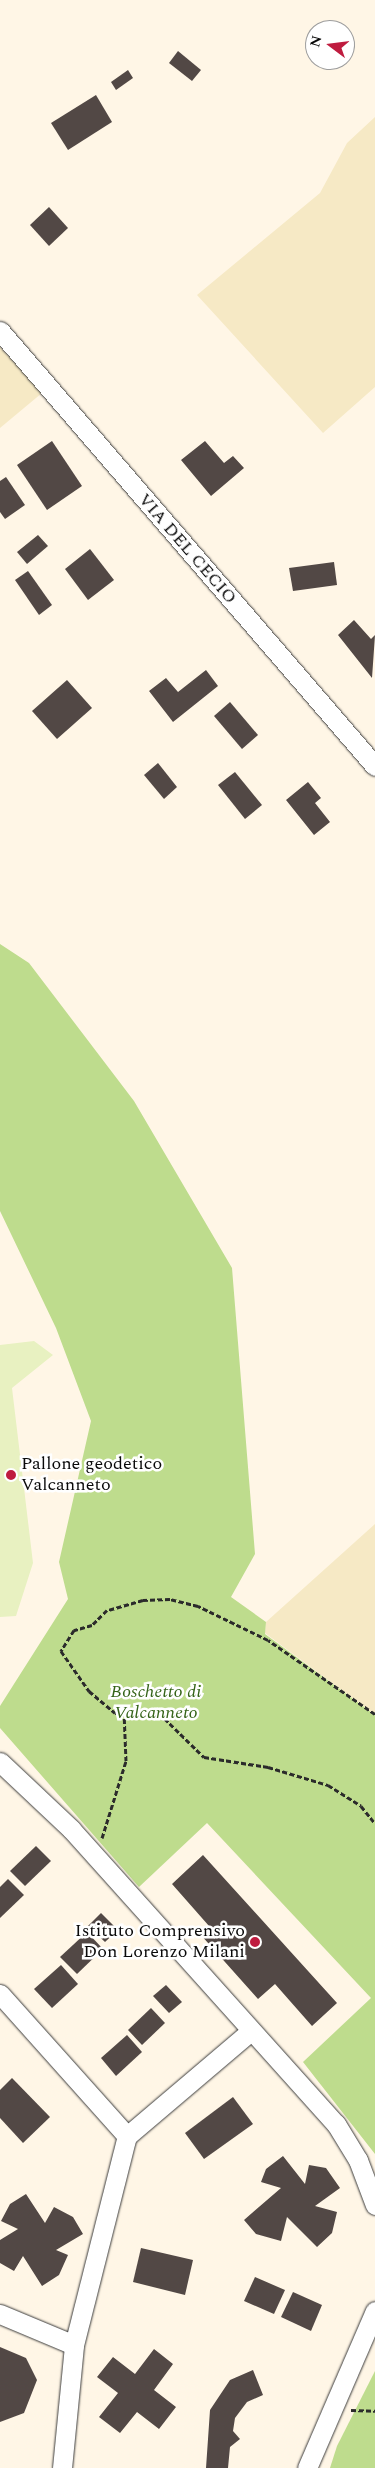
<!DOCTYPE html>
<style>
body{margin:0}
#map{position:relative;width:375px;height:2468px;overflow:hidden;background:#fff6e6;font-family:Spectral,serif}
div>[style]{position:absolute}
.farmland>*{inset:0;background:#f6e9c5}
.forest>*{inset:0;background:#bedc8d}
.pitch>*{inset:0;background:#e8f1c1}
.building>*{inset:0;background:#524845}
.path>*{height:3px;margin-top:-1.5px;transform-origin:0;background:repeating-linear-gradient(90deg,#2b2b2b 0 5px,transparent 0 7.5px)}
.roads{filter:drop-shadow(0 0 1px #3c3c3c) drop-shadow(0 0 1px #3c3c3c)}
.minor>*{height:19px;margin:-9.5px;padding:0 9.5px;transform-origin:9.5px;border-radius:9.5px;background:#fff}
.dots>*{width:14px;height:14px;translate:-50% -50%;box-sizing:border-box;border:2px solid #fff;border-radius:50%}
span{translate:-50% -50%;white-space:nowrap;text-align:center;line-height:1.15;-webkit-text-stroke:5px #fff;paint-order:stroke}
.street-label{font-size:18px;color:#090909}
.poi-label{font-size:18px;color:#090909}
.left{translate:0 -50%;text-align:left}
.right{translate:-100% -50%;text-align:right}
.park-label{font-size:18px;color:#346318;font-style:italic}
.north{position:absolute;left:305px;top:20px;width:50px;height:50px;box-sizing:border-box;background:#fff;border:1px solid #9d9d9d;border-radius:50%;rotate:285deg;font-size:14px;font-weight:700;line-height:20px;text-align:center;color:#090909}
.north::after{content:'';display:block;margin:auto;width:18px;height:22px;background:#bf1c3f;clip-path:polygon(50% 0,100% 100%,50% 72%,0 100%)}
</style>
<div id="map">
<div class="farmland">
<div style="clip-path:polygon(375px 117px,375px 387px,323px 433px,197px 295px,320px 193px,347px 143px)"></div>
<div style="clip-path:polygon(0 347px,42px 393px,0 428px)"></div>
<div style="clip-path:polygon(375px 1524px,375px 1715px,265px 1633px,266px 1622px)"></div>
</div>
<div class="forest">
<div style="clip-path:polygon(0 944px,29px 963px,134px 1101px,232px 1268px,255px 1554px,231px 1597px,266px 1622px,265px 1634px,375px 1715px,375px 2154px,303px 2062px,371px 1998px,207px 1823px,139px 1887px,0 1728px,0 1706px,68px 1599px,59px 1562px,91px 1421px,56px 1328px,0 1211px)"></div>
<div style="clip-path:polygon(375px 2371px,375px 2468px,330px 2468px,337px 2446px)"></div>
</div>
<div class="pitch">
<div style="clip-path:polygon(34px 1341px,53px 1355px,12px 1388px,33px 1563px,16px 1616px,0 1617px,0 1345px)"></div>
</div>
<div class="building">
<div style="clip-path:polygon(178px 51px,201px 70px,192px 81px,169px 63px)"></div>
<div style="clip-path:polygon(128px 70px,133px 78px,116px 90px,111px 82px)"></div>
<div style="clip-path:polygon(96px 95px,112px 122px,68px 150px,51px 123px)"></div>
<div style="clip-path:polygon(49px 207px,68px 228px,49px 246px,30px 225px)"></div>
<div style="clip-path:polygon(52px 441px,82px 486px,47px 510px,17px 465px)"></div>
<div style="clip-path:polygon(205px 441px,224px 463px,233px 456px,244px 468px,211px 496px,181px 460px)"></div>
<div style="clip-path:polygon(6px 477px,25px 505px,5px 519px,0 512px,0 481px)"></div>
<div style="clip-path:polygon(38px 535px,48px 546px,27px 564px,17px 552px)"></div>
<div style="clip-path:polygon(90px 549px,114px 580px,88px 600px,65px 569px)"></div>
<div style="clip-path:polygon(334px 562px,337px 585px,293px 591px,289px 568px)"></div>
<div style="clip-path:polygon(28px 571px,52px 605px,39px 615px,15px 580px)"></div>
<div style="clip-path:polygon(354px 620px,371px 639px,375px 635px,372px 678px,338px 635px)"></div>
<div style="clip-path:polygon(206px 670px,218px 686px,173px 722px,149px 691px,166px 678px,178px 692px)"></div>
<div style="clip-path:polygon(67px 680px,92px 708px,57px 739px,32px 711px)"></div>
<div style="clip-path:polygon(230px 702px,258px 735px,242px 749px,214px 716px)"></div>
<div style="clip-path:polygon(158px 763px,177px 787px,164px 799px,144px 775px)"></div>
<div style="clip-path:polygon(235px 772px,262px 805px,245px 819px,218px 785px)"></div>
<div style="clip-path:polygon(308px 782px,321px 798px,315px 803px,330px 822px,314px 835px,286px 800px)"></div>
<div style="clip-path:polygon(36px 1846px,51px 1861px,25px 1886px,10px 1871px)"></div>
<div style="clip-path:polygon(203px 1855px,337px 2003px,312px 2026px,275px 1984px,258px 1999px,200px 1934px,209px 1926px,172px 1884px)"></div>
<div style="clip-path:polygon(8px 1879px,24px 1895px,0 1918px,0 1887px)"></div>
<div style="clip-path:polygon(101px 1913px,118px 1930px,105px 1942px,88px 1926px)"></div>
<div style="clip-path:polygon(87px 1932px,103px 1949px,77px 1974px,60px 1957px)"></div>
<div style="clip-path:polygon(61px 1965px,78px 1984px,52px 2008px,34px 1989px)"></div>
<div style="clip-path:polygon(166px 1985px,182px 2002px,169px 2013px,153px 1996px)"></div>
<div style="clip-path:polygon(151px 2008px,165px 2023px,142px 2045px,128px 2030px)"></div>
<div style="clip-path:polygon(127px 2035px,142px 2052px,116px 2076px,101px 2058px)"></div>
<div style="clip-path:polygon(12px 2078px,50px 2117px,23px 2143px,0 2118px,0 2090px)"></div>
<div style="clip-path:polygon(233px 2097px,253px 2124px,204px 2159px,185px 2133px)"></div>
<div style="clip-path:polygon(283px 2156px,305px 2184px,309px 2165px,326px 2168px,340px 2188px,315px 2206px,337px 2212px,332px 2233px,317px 2247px,287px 2217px,281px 2241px,256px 2234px,244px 2220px,281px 2188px,261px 2182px,266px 2169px)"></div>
<div style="clip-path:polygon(26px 2194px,45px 2223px,54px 2207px,73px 2217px,83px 2234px,56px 2250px,68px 2255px,59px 2275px,42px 2286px,23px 2256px,14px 2271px,0 2263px,0 2240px,18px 2229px,1px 2221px,10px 2204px)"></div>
<div style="clip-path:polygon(141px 2248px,193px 2260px,185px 2295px,133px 2282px)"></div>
<div style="clip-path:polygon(255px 2277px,285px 2290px,274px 2314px,244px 2301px)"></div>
<div style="clip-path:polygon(293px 2292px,322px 2305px,311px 2331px,281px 2317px)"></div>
<div style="clip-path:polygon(0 2347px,26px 2358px,37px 2380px,24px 2413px,0 2422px)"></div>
<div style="clip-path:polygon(154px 2349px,173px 2364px,154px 2390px,176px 2407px,159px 2429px,137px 2412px,120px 2433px,99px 2417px,118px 2393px,97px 2377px,113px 2357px,135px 2374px)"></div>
<div style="clip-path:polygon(253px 2370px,263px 2395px,247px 2402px,235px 2418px,233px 2431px,240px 2439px,230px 2447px,228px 2468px,206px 2468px,210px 2410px,230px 2380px)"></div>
</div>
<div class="path">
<div style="left:375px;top:1714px;width:130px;rotate:-145.3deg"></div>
<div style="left:268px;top:1640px;width:78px;rotate:-154.1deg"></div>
<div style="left:198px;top:1606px;width:29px;rotate:-166deg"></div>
<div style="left:170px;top:1599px;width:27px;rotate:178deg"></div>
<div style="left:143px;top:1600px;width:37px;rotate:164deg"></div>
<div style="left:107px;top:1610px;width:21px;rotate:135deg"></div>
<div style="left:92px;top:1625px;width:19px;rotate:164deg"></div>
<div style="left:74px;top:1630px;width:25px;rotate:122deg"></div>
<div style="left:61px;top:1651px;width:49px;rotate:55deg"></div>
<div style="left:89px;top:1691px;width:34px;rotate:40deg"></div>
<div style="left:115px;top:1713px;width:44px"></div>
<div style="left:159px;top:1713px;width:63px;rotate:44.4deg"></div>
<div style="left:204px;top:1757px;width:65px;rotate:8.9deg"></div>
<div style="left:268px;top:1767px;width:63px;rotate:16.7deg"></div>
<div style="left:328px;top:1785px;width:39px;rotate:32deg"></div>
<div style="left:361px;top:1806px;width:22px;rotate:51deg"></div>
<div style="left:102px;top:1838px;width:81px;rotate:-72.7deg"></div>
<div style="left:126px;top:1761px;width:49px;rotate:-92.3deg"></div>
<div style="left:351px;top:2410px;width:24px;rotate:2deg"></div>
</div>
<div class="roads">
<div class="minor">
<div style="left:0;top:331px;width:574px;rotate:49.24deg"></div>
<div style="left:0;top:1762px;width:98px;rotate:43.3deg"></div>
<div style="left:71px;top:1829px;width:397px;rotate:48.1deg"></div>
<div style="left:336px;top:2124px;width:42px;rotate:58.6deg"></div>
<div style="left:358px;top:2160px;width:48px;rotate:69.3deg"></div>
<div style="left:0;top:1994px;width:191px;rotate:48.2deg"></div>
<div style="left:0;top:2314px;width:80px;rotate:22.7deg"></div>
<div style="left:62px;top:2468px;width:124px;rotate:-84.4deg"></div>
<div style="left:74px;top:2345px;width:216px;rotate:-75.8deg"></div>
<div style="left:127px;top:2136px;width:162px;rotate:-40.3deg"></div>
<div style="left:307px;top:2468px;width:171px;rotate:-66.6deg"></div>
</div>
</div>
<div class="dots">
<div style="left:11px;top:1475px;background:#bf1c3f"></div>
<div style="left:255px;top:1942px;background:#bf1c3f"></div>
</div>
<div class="street-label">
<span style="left:187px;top:549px;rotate:49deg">VIA DEL CECIO</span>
</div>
<div class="poi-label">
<span class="left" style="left:21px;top:1475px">Pallone geodetico<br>Valcanneto</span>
<span class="right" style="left:245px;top:1942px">Istituto Comprensivo<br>Don Lorenzo Milani</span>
</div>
<div class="park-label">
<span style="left:156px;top:1703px">Boschetto di<br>Valcanneto</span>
</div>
<div class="north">N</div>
</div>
